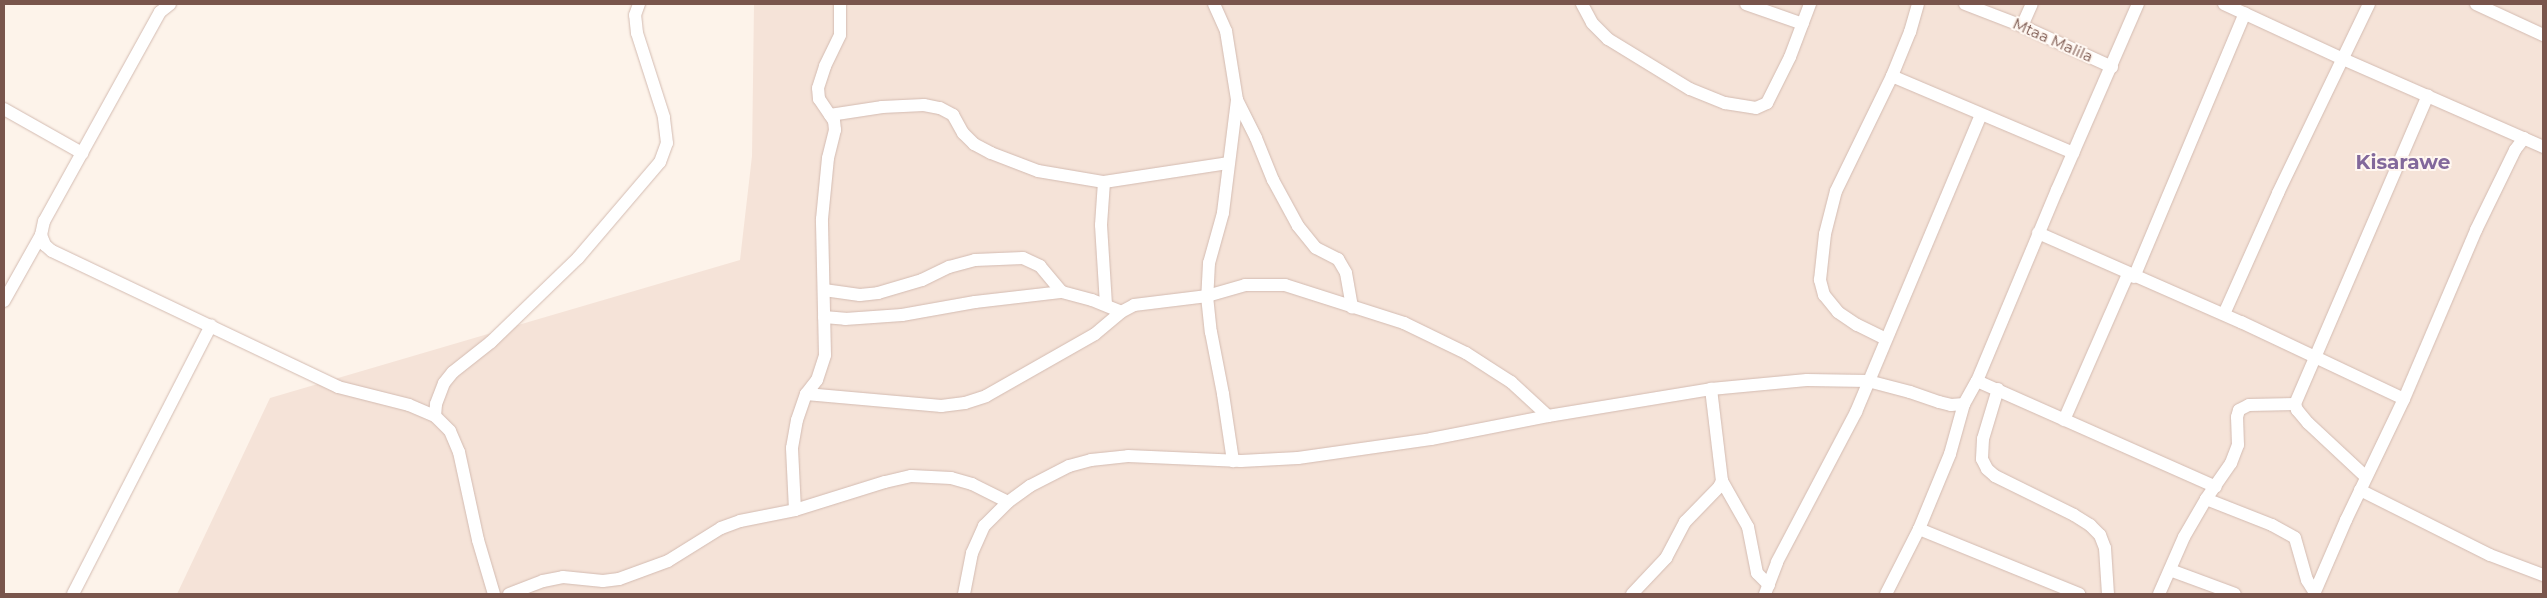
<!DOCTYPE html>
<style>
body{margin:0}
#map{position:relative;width:2547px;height:598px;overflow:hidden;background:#fdf3ea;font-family:Montserrat,sans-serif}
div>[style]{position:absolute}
.residential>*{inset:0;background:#f5e3d8}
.roads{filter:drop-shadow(0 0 1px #d3bbb1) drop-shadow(0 0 1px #d3bbb1)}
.street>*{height:12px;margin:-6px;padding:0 6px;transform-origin:6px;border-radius:6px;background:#fff}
span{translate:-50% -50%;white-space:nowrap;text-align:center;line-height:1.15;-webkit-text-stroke:4px #fff7f1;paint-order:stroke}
.street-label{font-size:15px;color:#79554c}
.district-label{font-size:20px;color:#82689b;font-weight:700}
.frame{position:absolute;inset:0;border:5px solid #79554c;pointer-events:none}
</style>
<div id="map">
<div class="residential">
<div style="clip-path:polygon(754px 4px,2543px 4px,2543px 594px,177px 594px,270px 398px,740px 260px,752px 156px)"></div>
</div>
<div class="roads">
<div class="street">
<div style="left:170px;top:4px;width:13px;rotate:141deg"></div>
<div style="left:160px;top:12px;width:239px;rotate:119deg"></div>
<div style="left:44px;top:221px;width:14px;rotate:102deg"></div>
<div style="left:41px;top:235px;width:11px;rotate:68deg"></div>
<div style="left:45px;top:245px;width:9px;rotate:41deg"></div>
<div style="left:52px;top:251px;width:317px;rotate:25.4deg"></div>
<div style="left:338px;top:387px;width:73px;rotate:14.2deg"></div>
<div style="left:409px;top:405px;width:28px;rotate:23deg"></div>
<div style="left:435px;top:416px;width:21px;rotate:45deg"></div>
<div style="left:450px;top:431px;width:23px;rotate:67deg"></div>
<div style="left:459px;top:452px;width:90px;rotate:77.8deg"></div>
<div style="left:478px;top:540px;width:56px;rotate:73.5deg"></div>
<div style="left:1214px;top:4px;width:30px;rotate:66deg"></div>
<div style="left:1226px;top:31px;width:70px;rotate:80.9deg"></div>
<div style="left:1237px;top:100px;width:114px;rotate:97.1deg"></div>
<div style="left:1223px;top:213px;width:52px;rotate:105.6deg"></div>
<div style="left:1209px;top:263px;width:33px;rotate:93deg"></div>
<div style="left:1207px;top:296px;width:36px;rotate:84deg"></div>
<div style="left:1211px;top:332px;width:63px;rotate:79deg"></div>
<div style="left:1223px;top:394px;width:68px;rotate:81.5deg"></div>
<div style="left:1582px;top:4px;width:21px;rotate:62deg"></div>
<div style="left:1592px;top:23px;width:23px;rotate:45deg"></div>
<div style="left:1608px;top:39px;width:96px;rotate:31.4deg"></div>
<div style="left:1690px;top:89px;width:38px;rotate:22deg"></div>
<div style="left:1725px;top:103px;width:31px;rotate:9deg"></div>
<div style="left:1756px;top:108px;width:12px;rotate:-24deg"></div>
<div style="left:1767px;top:103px;width:51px;rotate:-63.4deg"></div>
<div style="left:1790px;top:57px;width:57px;rotate:-69.3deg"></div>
<div style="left:1746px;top:4px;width:60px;rotate:19.3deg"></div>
<div style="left:1965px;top:4px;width:61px;rotate:21.1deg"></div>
<div style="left:2022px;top:26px;width:99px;rotate:24.5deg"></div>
<div style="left:2224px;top:4px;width:131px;rotate:24.8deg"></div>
<div style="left:2343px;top:59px;width:219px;rotate:23.7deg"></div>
<div style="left:2476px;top:4px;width:74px;rotate:24.8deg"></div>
<div style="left:2022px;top:26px;width:24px;rotate:-66deg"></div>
<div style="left:1892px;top:76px;width:197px;rotate:23deg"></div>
<div style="left:1237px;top:100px;width:42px;rotate:63.4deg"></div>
<div style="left:1256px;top:138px;width:45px;rotate:68deg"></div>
<div style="left:1273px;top:180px;width:52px;rotate:61.5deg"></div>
<div style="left:1298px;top:226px;width:28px;rotate:51deg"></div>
<div style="left:1316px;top:248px;width:25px;rotate:27deg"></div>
<div style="left:1338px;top:259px;width:16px;rotate:60deg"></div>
<div style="left:1346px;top:273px;width:35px;rotate:80deg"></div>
<div style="left:4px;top:109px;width:90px;rotate:29.4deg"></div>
<div style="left:830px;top:115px;width:53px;rotate:-8.7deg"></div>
<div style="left:882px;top:107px;width:42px;rotate:-2.7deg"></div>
<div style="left:924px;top:105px;width:16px;rotate:11deg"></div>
<div style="left:940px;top:108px;width:15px;rotate:28deg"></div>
<div style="left:953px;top:115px;width:21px;rotate:61deg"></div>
<div style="left:963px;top:133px;width:16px;rotate:45deg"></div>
<div style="left:974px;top:144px;width:19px;rotate:28deg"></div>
<div style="left:991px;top:153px;width:50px;rotate:21deg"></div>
<div style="left:1038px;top:171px;width:67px;rotate:9.5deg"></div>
<div style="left:1104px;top:182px;width:125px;rotate:-8.7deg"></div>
<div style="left:1104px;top:182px;width:43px;rotate:94deg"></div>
<div style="left:1101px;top:225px;width:80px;rotate:86.4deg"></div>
<div style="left:2038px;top:233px;width:222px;rotate:23.7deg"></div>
<div style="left:2241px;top:322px;width:180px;rotate:25.3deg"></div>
<div style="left:2134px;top:277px;width:286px;rotate:-67.2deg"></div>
<div style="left:824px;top:290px;width:36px;rotate:8deg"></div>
<div style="left:860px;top:295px;width:18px;rotate:-6deg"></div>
<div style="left:878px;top:293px;width:46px;rotate:-16.5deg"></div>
<div style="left:922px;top:280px;width:30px;rotate:-26deg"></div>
<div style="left:949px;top:267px;width:27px;rotate:-15deg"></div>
<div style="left:975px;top:260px;width:48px;rotate:-2.4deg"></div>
<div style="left:1023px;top:258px;width:19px;rotate:25deg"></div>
<div style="left:1040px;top:266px;width:34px;rotate:50deg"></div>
<div style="left:1062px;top:292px;width:31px;rotate:15deg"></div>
<div style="left:1092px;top:300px;width:31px;rotate:22deg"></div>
<div style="left:4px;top:301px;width:76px;rotate:-60.7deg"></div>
<div style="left:2224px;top:314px;width:133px;rotate:-65.9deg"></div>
<div style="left:2278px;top:193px;width:210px;rotate:-64.3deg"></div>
<div style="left:824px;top:317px;width:21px;rotate:5deg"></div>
<div style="left:845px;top:319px;width:57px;rotate:-4deg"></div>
<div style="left:902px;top:315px;width:74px;rotate:-10.1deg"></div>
<div style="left:975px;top:302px;width:88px;rotate:-6.6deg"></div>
<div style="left:1886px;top:339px;width:32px;rotate:-154deg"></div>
<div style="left:1857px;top:325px;width:23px;rotate:-146deg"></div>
<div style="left:1838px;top:312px;width:22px;rotate:-129deg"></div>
<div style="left:1824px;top:295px;width:16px;rotate:-105deg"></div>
<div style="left:1820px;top:280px;width:46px;rotate:-83.8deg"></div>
<div style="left:1825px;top:234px;width:44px;rotate:-75.7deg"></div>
<div style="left:1836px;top:191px;width:128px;rotate:-64deg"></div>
<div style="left:1892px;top:76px;width:48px;rotate:-67.8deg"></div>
<div style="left:1910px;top:32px;width:29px;rotate:-74deg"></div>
<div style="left:1977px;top:381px;width:261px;rotate:23.9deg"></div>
<div style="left:1998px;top:389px;width:52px;rotate:106.7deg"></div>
<div style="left:1983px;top:439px;width:20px;rotate:93deg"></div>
<div style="left:1982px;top:459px;width:11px;rotate:63deg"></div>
<div style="left:1987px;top:469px;width:11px;rotate:41deg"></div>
<div style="left:1995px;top:476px;width:88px;rotate:26.3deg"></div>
<div style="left:2074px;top:515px;width:19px;rotate:32deg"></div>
<div style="left:2090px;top:525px;width:14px;rotate:45deg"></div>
<div style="left:2100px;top:535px;width:14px;rotate:69deg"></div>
<div style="left:2105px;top:548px;width:46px;rotate:86.3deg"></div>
<div style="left:806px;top:394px;width:136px;rotate:5.1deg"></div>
<div style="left:941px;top:406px;width:24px;rotate:-7deg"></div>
<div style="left:965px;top:403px;width:22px;rotate:-18deg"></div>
<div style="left:986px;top:396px;width:125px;rotate:-29.6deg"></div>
<div style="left:1095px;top:334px;width:34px;rotate:-40deg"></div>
<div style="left:1121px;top:312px;width:15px;rotate:-28deg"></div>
<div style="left:1134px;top:305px;width:74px;rotate:-7deg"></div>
<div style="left:1207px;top:296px;width:40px;rotate:-16deg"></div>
<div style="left:1245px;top:285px;width:40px"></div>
<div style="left:1285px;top:285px;width:125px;rotate:17.7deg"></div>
<div style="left:1404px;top:323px;width:69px;rotate:25.8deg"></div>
<div style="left:1466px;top:353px;width:54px;rotate:32.8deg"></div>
<div style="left:1511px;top:382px;width:50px;rotate:42.6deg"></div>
<div style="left:435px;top:416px;width:12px;rotate:-85deg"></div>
<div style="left:436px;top:404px;width:22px;rotate:-69deg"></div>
<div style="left:444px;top:383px;width:14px;rotate:-51deg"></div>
<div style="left:453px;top:372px;width:48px;rotate:-38.3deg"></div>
<div style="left:491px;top:342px;width:121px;rotate:-44deg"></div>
<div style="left:578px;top:258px;width:126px;rotate:-49.5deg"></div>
<div style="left:660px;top:162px;width:20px;rotate:-70deg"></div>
<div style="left:667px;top:143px;width:26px;rotate:-97deg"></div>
<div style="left:664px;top:117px;width:88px;rotate:-107.8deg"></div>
<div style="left:637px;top:33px;width:18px;rotate:-96deg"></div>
<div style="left:635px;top:15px;width:12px;rotate:-70deg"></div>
<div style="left:2064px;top:420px;width:159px;rotate:-66.3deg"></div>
<div style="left:2366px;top:477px;width:79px;rotate:-137deg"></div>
<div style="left:2308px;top:423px;width:17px;rotate:-130deg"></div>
<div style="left:2297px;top:410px;width:6px;rotate:-108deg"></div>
<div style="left:2295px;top:404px;width:336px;rotate:-66.7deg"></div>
<div style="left:1722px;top:481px;width:53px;rotate:60.5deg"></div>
<div style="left:1748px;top:527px;width:47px;rotate:78.9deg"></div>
<div style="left:1757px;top:573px;width:17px;rotate:45deg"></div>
<div style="left:2360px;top:490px;width:145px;rotate:26.6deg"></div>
<div style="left:2490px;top:555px;width:57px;rotate:20.7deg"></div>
<div style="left:2206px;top:499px;width:71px;rotate:21.5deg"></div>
<div style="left:2272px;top:525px;width:26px;rotate:29deg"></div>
<div style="left:2295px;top:538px;width:44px;rotate:74.1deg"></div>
<div style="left:2307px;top:580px;width:15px;rotate:58deg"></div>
<div style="left:795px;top:510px;width:62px;rotate:-92.8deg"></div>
<div style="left:792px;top:448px;width:28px;rotate:-80deg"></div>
<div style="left:797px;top:420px;width:28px;rotate:-71deg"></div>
<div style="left:806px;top:394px;width:18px;rotate:-52deg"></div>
<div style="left:817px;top:380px;width:26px;rotate:-72deg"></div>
<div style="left:825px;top:355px;width:136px;rotate:-91.3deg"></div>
<div style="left:822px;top:219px;width:61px;rotate:-84.4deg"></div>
<div style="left:828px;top:158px;width:29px;rotate:-76deg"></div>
<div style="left:835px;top:130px;width:9px;rotate:-96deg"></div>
<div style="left:834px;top:121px;width:27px;rotate:-124deg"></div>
<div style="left:819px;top:99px;width:11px;rotate:-95deg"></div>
<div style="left:818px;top:88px;width:23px;rotate:-72deg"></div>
<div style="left:825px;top:66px;width:34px;rotate:-64deg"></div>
<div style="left:840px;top:35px;width:31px;rotate:-90deg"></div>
<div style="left:1919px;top:529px;width:173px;rotate:22.1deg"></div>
<div style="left:2170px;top:570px;width:69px;rotate:20.3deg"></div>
<div style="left:73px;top:594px;width:302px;rotate:-62.8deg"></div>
<div style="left:509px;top:594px;width:36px;rotate:-21deg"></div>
<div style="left:543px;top:581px;width:20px;rotate:-11deg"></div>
<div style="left:563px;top:577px;width:40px;rotate:5.7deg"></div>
<div style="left:603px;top:581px;width:16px;rotate:-7deg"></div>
<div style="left:619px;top:579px;width:52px;rotate:-20.2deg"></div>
<div style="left:668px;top:561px;width:62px;rotate:-31.9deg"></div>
<div style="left:721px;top:528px;width:20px;rotate:-20deg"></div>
<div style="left:740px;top:521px;width:56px;rotate:-11.3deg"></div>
<div style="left:795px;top:510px;width:94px;rotate:-17.3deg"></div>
<div style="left:885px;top:482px;width:27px;rotate:-13deg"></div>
<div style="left:911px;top:476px;width:40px;rotate:2.9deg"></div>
<div style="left:951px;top:478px;width:22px;rotate:16deg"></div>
<div style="left:972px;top:484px;width:40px;rotate:26.6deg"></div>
<div style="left:964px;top:594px;width:42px;rotate:-79deg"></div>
<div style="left:972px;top:553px;width:30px;rotate:-66deg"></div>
<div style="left:984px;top:526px;width:34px;rotate:-45deg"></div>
<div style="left:1008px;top:502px;width:27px;rotate:-36deg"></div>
<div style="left:1030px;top:486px;width:44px;rotate:-27.1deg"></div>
<div style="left:1069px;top:466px;width:23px;rotate:-15deg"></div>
<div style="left:1091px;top:460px;width:37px;rotate:-6deg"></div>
<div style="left:1128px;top:456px;width:113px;rotate:2.5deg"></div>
<div style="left:1241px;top:461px;width:57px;rotate:-3deg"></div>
<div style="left:1298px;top:458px;width:134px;rotate:-8.1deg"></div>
<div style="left:1431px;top:439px;width:119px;rotate:-11.1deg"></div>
<div style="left:1548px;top:416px;width:165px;rotate:-9.4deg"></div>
<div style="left:1711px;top:389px;width:96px;rotate:-5.4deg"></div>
<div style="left:1807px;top:380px;width:61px;rotate:0.9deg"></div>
<div style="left:1868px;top:381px;width:43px;rotate:14.7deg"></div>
<div style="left:1910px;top:392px;width:31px;rotate:19deg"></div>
<div style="left:1939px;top:402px;width:12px;rotate:14deg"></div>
<div style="left:1951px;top:405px;width:13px;rotate:-4deg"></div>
<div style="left:1964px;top:404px;width:26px;rotate:-61deg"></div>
<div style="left:1977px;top:381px;width:207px;rotate:-67.3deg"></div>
<div style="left:2057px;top:190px;width:203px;rotate:-66.5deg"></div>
<div style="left:1632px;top:594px;width:50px;rotate:-46.6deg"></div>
<div style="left:1666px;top:558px;width:41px;rotate:-62.2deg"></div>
<div style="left:1685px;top:522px;width:49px;rotate:-45.8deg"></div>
<div style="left:1719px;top:487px;width:7px;rotate:-63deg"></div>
<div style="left:1722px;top:481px;width:93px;rotate:-96.8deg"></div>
<div style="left:1765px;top:594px;width:34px;rotate:-69deg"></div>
<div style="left:1777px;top:562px;width:170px;rotate:-62.2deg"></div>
<div style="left:1856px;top:412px;width:322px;rotate:-67.2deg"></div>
<div style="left:1886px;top:594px;width:73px;rotate:-63.1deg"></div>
<div style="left:1919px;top:529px;width:81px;rotate:-67.5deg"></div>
<div style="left:1950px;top:454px;width:52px;rotate:-74.4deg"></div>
<div style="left:2159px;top:594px;width:62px;rotate:-66.3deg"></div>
<div style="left:2184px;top:537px;width:44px;rotate:-59.9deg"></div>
<div style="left:2206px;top:499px;width:44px;rotate:-55.2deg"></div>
<div style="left:2231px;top:463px;width:19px;rotate:-69deg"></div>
<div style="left:2238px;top:445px;width:28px;rotate:-92deg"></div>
<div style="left:2237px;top:417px;width:7px;rotate:-74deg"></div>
<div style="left:2239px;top:410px;width:11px;rotate:-27deg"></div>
<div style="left:2249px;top:405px;width:46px;rotate:-1.2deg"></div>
<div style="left:2314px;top:594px;width:81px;rotate:-66.6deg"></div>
<div style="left:2346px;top:520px;width:134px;rotate:-64.4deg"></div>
<div style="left:2404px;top:399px;width:184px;rotate:-66.9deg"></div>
<div style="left:2476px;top:230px;width:89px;rotate:-64deg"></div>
<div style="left:2515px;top:150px;width:15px;rotate:-53deg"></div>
</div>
</div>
<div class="street-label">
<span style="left:2053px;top:40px;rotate:24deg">Mtaa Malila</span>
</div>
<div class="district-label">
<span style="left:2403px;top:162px">Kisarawe</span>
</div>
<div class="frame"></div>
</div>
